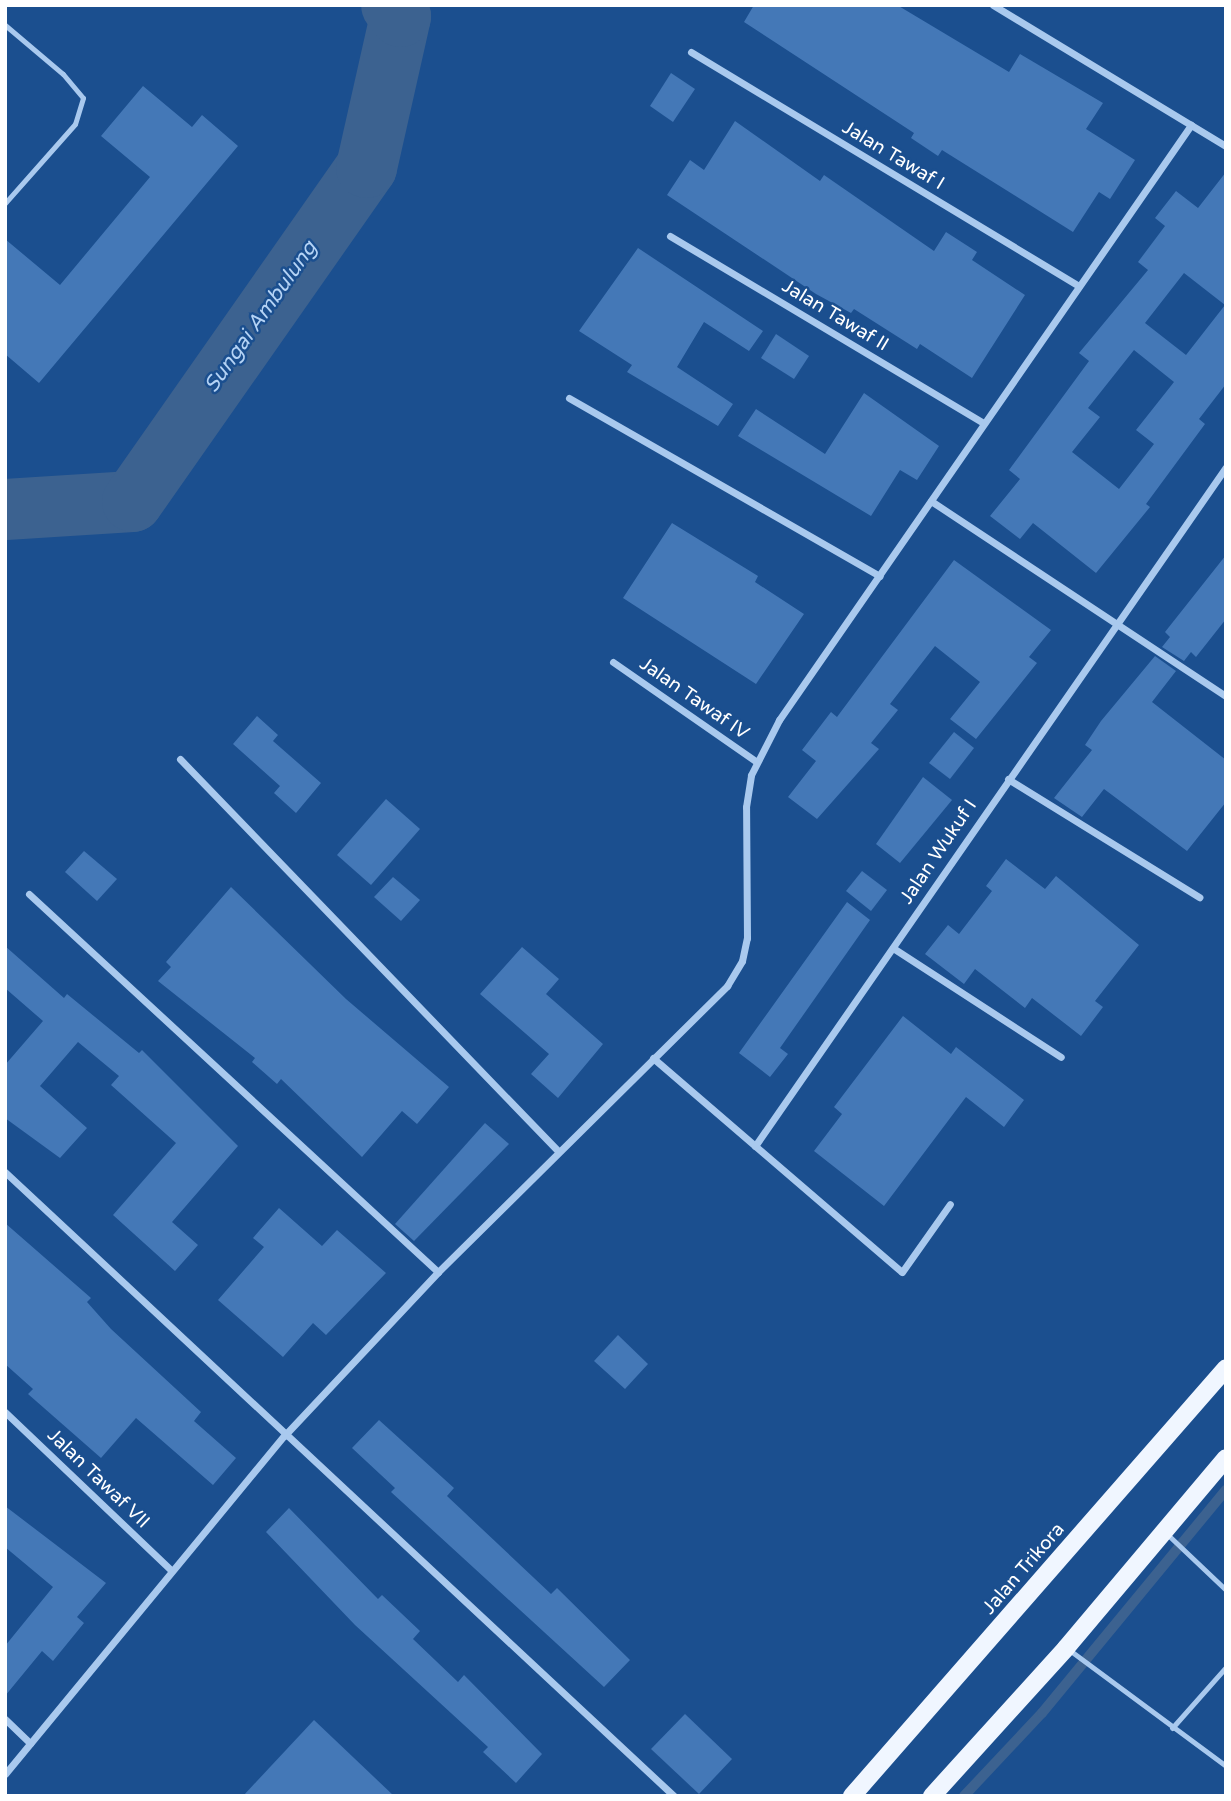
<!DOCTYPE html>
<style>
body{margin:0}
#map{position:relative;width:1231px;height:1801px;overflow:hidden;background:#1b4f8f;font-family:"Varela Round",sans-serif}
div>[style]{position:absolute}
.stream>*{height:10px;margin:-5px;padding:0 5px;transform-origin:5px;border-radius:5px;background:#3c6290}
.river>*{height:61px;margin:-30.5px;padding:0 30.5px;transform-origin:30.5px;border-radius:30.5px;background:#3c6290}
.building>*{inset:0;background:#4478b7}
.service>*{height:5px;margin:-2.5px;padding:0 2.5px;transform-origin:2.5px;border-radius:2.5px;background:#a9c9ee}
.minor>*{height:7px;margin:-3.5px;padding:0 3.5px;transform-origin:3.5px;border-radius:3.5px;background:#a9c9ee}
.primary>*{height:18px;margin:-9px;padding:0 9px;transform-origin:9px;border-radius:9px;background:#f0f6ff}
span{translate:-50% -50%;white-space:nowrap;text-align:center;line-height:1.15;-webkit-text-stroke:5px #1b4f8f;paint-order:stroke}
.street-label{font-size:19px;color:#fff}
.water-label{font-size:21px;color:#b5d3f5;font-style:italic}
.frame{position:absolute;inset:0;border:7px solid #fff;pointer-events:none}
</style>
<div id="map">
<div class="stream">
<div style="left:964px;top:1796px;width:114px;rotate:-46.8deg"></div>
<div style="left:1042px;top:1713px;width:289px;rotate:-50.5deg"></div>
</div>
<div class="river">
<div style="left:5px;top:509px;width:127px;rotate:-3.6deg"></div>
<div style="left:132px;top:501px;width:408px;rotate:-55deg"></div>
<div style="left:366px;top:167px;width:155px;rotate:-77.3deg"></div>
<div style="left:400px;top:16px;width:14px;rotate:-129deg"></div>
</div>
<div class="building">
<div style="clip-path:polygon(754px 5px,897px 5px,1009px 72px,1020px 54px,1103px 103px,1086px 129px,1135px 160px,1110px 199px,1099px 192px,1073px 232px,942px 150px,938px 156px,911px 138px,914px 133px,744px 22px)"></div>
<div style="clip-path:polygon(671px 73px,695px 89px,673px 122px,650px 106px)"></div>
<div style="clip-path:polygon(143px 86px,192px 127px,202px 115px,238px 146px,39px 383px,5px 354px,5px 239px,60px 285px,150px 177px,101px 136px)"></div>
<div style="clip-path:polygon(735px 121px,820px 181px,824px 175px,934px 251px,946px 232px,977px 252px,972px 260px,1025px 295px,972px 378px,920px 344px,917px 349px,854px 309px,851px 313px,816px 294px,667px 195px,690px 160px,704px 170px)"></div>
<div style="clip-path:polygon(evenodd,1226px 172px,1226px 384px,1199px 419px,1205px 424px,1146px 504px,1150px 507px,1096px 573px,1033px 523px,1020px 539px,990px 516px,1020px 479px,1009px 470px,1089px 361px,1079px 353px,1148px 270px,1138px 262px,1165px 226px,1155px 218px,1176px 191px,1198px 208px,1226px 172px,1184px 273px,1225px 305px,1186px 355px,1145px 323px,1184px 273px,1226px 172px,1134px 350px,1174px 382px,1136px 430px,1154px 444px,1119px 489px,1072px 452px,1100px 417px,1088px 408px,1134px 350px)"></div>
<div style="clip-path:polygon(638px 248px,763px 331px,749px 351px,704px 322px,677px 367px,733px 404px,718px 426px,627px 372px,632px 365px,579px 331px)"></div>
<div style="clip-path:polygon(776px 334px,809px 356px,794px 379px,761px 358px)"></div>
<div style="clip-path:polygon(864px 393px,939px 446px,917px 480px,900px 470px,871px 516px,738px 436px,756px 409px,825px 454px)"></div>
<div style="clip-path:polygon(672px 523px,758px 576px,755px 582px,804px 614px,756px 684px,623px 598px)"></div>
<div style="clip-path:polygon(1226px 555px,1226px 619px,1196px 657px,1191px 652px,1184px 661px,1162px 647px,1170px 637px,1165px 632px)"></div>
<div style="clip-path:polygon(954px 560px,1051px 630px,1029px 657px,1037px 663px,976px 739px,950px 719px,980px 682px,935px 646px,890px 704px,898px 710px,871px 743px,879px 749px,817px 819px,788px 797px,816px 761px,802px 750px,831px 712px,837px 717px)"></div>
<div style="clip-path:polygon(1155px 656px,1176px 671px,1152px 702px,1226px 760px,1226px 802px,1187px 851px,1104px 789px,1082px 817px,1054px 798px,1092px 750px,1085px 745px,1101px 721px)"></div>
<div style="clip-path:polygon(257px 716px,278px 735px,273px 741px,321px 783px,296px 813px,274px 793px,280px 786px,233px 744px)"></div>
<div style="clip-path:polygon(954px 732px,974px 748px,950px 779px,929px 763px)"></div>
<div style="clip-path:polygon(923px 777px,952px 800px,900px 863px,876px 844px)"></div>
<div style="clip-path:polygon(386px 799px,420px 829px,371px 885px,337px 855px)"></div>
<div style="clip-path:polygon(84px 851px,117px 879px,97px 901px,65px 872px)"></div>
<div style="clip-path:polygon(1006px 859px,1045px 889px,1056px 876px,1139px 945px,1095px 1001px,1103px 1007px,1081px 1036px,1032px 998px,1025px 1008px,975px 969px,964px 984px,925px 954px,948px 925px,959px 934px,992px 891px,986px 886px)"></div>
<div style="clip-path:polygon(862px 871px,887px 890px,871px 911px,846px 891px)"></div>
<div style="clip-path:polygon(393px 877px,420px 900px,401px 921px,374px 897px)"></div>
<div style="clip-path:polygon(231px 887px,346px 999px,449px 1087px,417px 1124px,402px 1111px,362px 1157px,281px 1079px,277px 1084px,252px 1062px,255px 1058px,158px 981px,171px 967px,166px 962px)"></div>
<div style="clip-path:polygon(847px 902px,870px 920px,780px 1048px,788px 1054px,770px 1077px,739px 1053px)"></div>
<div style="clip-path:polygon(5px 946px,64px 998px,67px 994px,139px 1053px,142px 1050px,238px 1146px,172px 1222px,198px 1245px,175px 1271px,113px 1215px,176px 1143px,111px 1085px,119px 1076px,78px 1042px,40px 1086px,87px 1128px,60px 1158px,5px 1118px,5px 1065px,43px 1021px,5px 988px)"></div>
<div style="clip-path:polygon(522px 947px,559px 979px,546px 994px,603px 1044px,558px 1098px,531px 1074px,549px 1054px,480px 994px)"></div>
<div style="clip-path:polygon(903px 1016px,951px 1054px,956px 1047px,1024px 1100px,1004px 1127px,966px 1097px,884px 1206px,814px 1151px,842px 1114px,834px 1107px)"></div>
<div style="clip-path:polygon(485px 1123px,509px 1144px,414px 1241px,395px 1224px)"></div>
<div style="clip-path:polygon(279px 1208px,322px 1246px,337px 1230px,386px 1273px,326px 1335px,313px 1323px,283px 1357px,218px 1300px,264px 1247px,253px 1238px)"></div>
<div style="clip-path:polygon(5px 1223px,91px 1298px,87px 1302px,111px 1329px,201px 1412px,194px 1421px,236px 1458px,213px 1485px,136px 1418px,101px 1458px,28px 1394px,33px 1389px,5px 1364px)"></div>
<div style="clip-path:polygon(618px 1335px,648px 1364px,625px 1389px,594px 1361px)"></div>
<div style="clip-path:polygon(379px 1420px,454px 1488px,447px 1496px,551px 1594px,557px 1588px,630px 1660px,604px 1687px,391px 1492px,395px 1488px,352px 1448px)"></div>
<div style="clip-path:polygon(5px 1506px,106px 1583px,77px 1617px,84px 1623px,53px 1661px,42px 1651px,5px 1696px,5px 1646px,53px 1587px,5px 1547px)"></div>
<div style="clip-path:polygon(289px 1508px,378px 1599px,382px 1595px,420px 1631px,413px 1639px,458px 1682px,464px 1675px,542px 1754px,516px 1783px,483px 1752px,488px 1747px,355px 1625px,266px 1532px)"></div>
<div style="clip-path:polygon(685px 1714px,732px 1759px,699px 1794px,651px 1749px)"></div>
<div style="clip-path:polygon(314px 1720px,394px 1796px,243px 1796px)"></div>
</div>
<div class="service">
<div style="left:5px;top:25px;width:76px;rotate:40.2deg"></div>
<div style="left:63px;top:74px;width:31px;rotate:50deg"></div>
<div style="left:83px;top:98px;width:27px;rotate:107deg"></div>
<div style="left:75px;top:124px;width:106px;rotate:131.5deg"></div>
<div style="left:1167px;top:1534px;width:81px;rotate:43.5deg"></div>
<div style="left:1068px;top:1649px;width:197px;rotate:36.5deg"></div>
<div style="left:1172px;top:1728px;width:81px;rotate:-48.5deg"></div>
</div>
<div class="minor">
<div style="left:993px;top:5px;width:272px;rotate:31.2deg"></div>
<div style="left:691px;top:52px;width:453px;rotate:31.1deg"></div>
<div style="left:670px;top:236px;width:365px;rotate:30.8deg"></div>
<div style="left:569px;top:398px;width:358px;rotate:29.8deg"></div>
<div style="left:931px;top:501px;width:354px;rotate:33.5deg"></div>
<div style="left:613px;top:662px;width:175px;rotate:34.8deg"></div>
<div style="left:180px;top:759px;width:545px;rotate:46.04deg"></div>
<div style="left:1008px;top:779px;width:225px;rotate:31.7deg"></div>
<div style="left:29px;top:894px;width:557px;rotate:42.74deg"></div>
<div style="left:893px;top:948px;width:200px;rotate:33deg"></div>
<div style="left:653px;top:1058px;width:328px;rotate:40.7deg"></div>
<div style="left:902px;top:1272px;width:83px;rotate:-54.8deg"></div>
<div style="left:755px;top:1146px;width:826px;rotate:-55.25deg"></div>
<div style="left:5px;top:1172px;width:915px;rotate:43.01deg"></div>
<div style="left:5px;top:1412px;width:228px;rotate:43.6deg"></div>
<div style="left:5px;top:1719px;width:35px;rotate:44deg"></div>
<div style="left:5px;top:1774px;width:438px;rotate:-50.5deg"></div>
<div style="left:284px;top:1436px;width:225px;rotate:-46.8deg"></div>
<div style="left:438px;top:1272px;width:407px;rotate:-44.7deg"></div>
<div style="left:727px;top:986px;width:29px;rotate:-59deg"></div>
<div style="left:742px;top:961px;width:24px;rotate:-78deg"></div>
<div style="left:747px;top:938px;width:131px;rotate:-90.4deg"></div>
<div style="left:746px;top:807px;width:32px;rotate:-81deg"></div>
<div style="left:751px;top:775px;width:62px;rotate:-63deg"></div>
<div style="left:779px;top:720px;width:724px;rotate:-55.3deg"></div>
</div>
<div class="primary">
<div style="left:852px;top:1796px;width:568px;rotate:-48.85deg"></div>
<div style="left:932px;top:1796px;width:200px;rotate:-47.8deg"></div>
<div style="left:1066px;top:1648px;width:248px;rotate:-49.9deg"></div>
</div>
<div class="street-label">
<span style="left:893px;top:156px;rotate:31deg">Jalan Tawaf I</span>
<span style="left:835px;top:316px;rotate:31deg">Jalan Tawaf II</span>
<span style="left:694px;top:699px;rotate:35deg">Jalan Tawaf IV</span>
<span style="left:939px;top:852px;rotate:-56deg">Jalan Wukuf I</span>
<span style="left:98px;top:1479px;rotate:44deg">Jalan Tawaf VII</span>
<span style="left:1024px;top:1569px;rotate:-49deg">Jalan Trikora</span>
</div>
<div class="water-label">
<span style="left:261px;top:317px;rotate:-55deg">Sungai Ambulung</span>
</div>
<div class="frame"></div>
</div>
